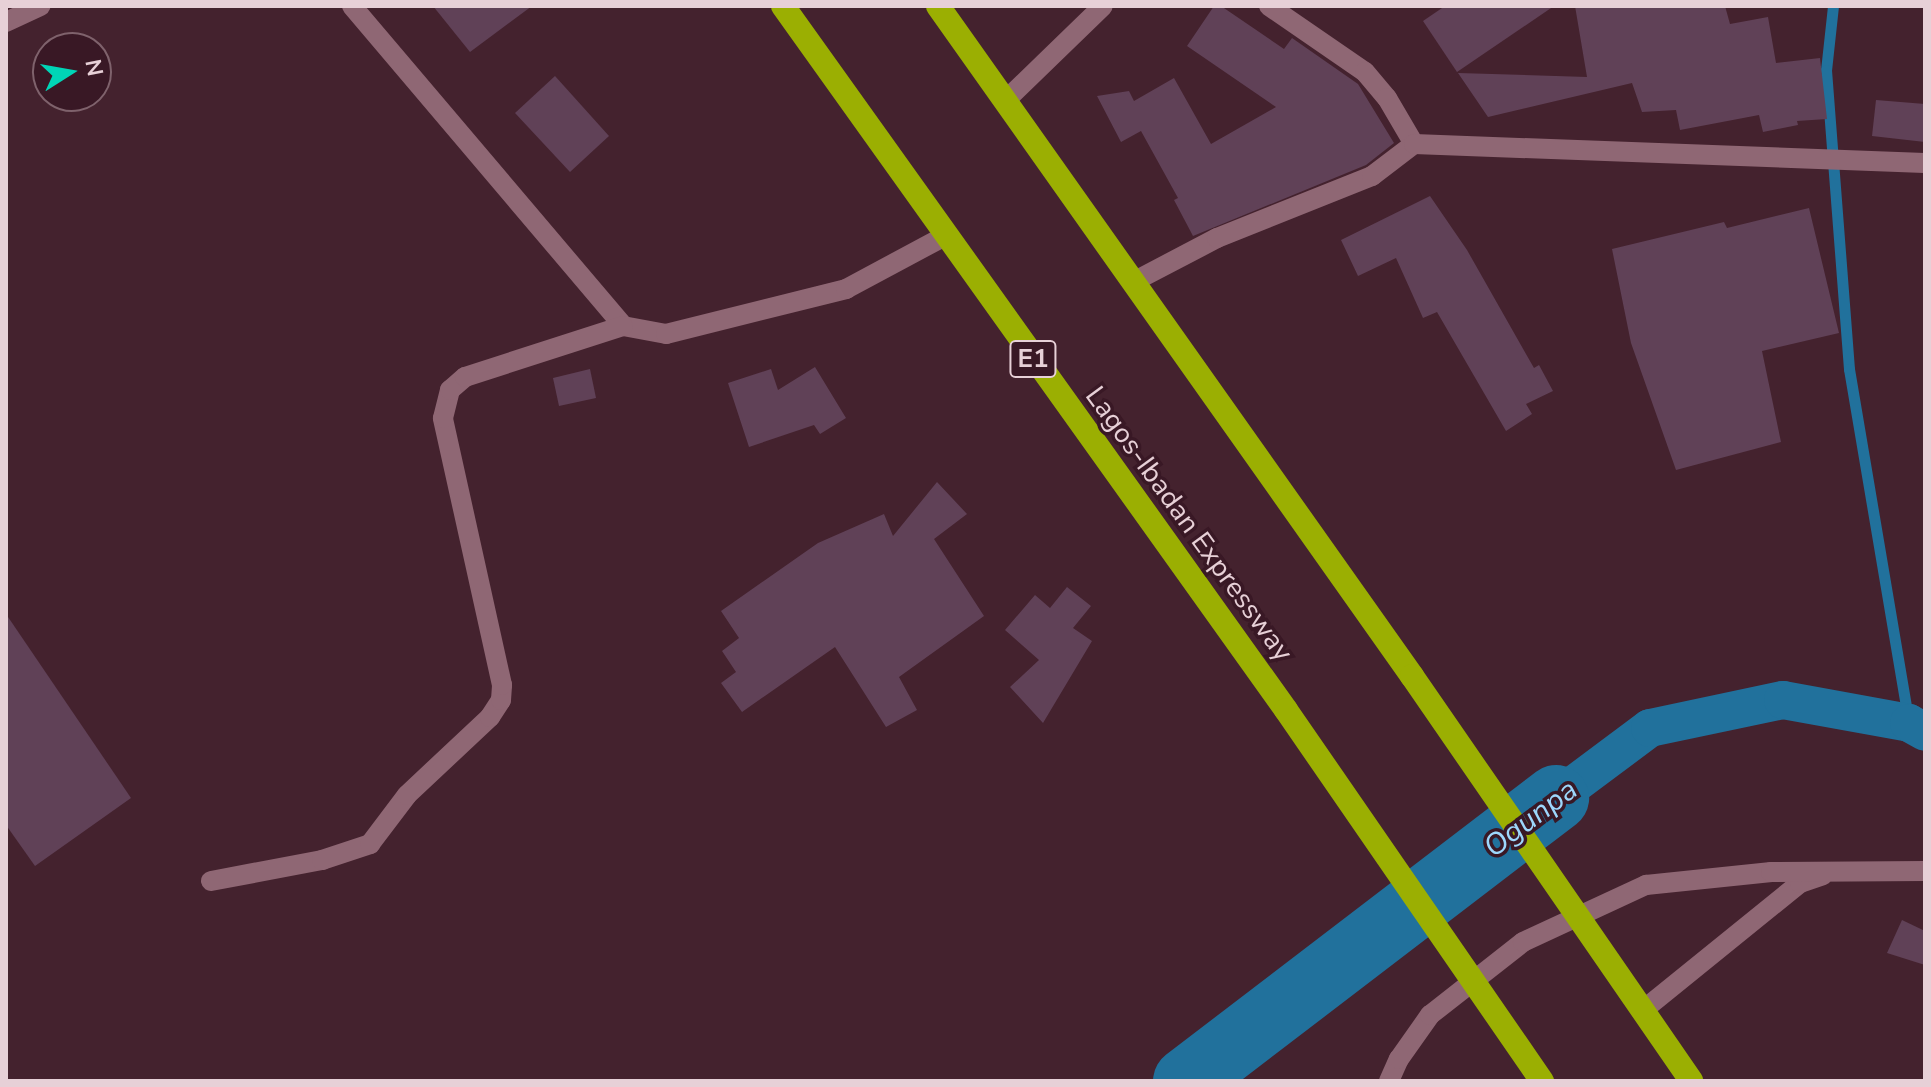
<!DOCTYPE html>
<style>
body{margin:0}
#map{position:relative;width:1931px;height:1087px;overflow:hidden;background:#44222e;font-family:"Nunito Sans",sans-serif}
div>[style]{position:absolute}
.stream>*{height:11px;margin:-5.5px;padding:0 5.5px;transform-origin:5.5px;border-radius:5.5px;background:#21719c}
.canal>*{height:38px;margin:-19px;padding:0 19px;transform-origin:19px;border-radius:19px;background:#21719c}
.river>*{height:66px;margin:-33px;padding:0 33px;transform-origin:33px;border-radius:33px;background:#21719c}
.building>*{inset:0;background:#604157}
.street>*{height:20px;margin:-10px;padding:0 10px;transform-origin:10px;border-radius:10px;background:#8f6774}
.highway>*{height:24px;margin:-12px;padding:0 12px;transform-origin:12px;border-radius:12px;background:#9baf02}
span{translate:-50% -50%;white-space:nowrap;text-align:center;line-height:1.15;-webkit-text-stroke:7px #391825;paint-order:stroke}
.shield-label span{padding:2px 6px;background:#391825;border:2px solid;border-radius:6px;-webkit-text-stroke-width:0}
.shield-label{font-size:26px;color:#e7d0d7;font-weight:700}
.street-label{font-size:28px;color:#e7d0d7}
.water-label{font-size:30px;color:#9dd7fc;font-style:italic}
.frame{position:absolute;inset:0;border:8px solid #e7d0d7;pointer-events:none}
.north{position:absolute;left:32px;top:32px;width:80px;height:80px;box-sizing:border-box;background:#391825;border:2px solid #7f626c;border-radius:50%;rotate:79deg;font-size:22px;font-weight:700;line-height:32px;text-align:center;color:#e7d0d7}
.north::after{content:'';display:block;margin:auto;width:28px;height:36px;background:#00d5b7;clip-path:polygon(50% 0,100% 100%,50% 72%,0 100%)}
</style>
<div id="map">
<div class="stream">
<div style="left:1833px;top:6px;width:64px;rotate:96.2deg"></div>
<div style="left:1826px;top:70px;width:300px;rotate:85.6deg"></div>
<div style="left:1849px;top:369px;width:359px;rotate:80.4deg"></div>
</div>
<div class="canal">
<div style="left:1556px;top:798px;width:117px;rotate:-36.7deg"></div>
<div style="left:1650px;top:728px;width:136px;rotate:-11.9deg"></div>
<div style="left:1783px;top:700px;width:128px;rotate:10.3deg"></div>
<div style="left:1909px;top:723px;width:18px;rotate:29deg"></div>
</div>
<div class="river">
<div style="left:1186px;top:1081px;width:466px;rotate:-37.4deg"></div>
</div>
<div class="building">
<div style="clip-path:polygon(433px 6px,532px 6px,470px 52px)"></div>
<div style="clip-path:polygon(1214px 6px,1221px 6px,1284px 49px,1292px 38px,1358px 84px,1394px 143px,1366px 165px,1193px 236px,1174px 200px,1178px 198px,1141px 131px,1121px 142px,1097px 96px,1129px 91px,1134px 101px,1174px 78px,1211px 144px,1276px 107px,1187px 46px)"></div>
<div style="clip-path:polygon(1445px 6px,1554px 6px,1457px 72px,1423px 21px)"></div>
<div style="clip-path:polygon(1575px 6px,1725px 6px,1730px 24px,1768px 17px,1776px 63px,1820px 58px,1827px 119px,1797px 121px,1798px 125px,1763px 132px,1759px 115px,1680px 130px,1676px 110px,1642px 112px,1632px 83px,1488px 117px,1458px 73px,1587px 77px)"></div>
<div style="clip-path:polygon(555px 76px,609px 136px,570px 172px,515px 113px)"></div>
<div style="clip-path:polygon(1876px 100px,1925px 104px,1925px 142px,1872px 136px)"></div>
<div style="clip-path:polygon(1430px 196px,1467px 250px,1534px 368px,1539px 365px,1553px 391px,1526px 404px,1532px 414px,1506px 431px,1437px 312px,1423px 318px,1396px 258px,1358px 276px,1341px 240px)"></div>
<div style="clip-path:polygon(1809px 208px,1839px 333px,1762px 351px,1781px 442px,1676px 470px,1631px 343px,1612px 249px,1724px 222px,1727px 228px)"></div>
<div style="clip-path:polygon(815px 367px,846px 418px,820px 434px,814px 425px,749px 447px,728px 383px,771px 369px,778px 390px)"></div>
<div style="clip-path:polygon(590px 369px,596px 398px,559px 406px,553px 378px)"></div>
<div style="clip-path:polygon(937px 482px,967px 514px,934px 539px,984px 616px,899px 677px,917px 710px,886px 727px,835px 647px,742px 712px,721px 683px,736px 672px,722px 651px,739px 638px,721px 611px,818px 543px,884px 514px,893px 536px)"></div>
<div style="clip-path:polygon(1067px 587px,1091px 606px,1073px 628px,1092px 641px,1043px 723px,1010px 687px,1039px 660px,1005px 630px,1035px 595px,1050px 608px)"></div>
<div style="clip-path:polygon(6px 614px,131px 798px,35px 866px,6px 825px)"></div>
<div style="clip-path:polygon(1902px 920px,1925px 931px,1925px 965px,1887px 953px)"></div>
</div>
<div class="street">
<div style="left:352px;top:6px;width:419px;rotate:49.7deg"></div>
<div style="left:623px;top:326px;width:44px;rotate:10.5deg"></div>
<div style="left:666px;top:334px;width:186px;rotate:-14deg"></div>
<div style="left:846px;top:289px;width:112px;rotate:-28.2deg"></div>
<div style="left:1269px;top:6px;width:116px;rotate:34.5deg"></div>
<div style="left:1365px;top:72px;width:34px;rotate:50deg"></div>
<div style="left:1387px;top:98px;width:53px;rotate:59.6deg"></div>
<div style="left:6px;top:22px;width:38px;rotate:-25deg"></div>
<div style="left:1005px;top:101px;width:136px;rotate:-44.1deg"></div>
<div style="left:1133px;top:282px;width:95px;rotate:-27.6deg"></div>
<div style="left:1217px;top:238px;width:167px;rotate:-21.8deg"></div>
<div style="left:1372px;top:176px;width:53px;rotate:-37.3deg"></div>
<div style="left:1414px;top:144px;width:511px;rotate:2.13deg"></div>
<div style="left:211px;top:881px;width:113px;rotate:-10.7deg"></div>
<div style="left:322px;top:860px;width:51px;rotate:-18.4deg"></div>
<div style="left:370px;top:844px;width:61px;rotate:-52.9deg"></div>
<div style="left:407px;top:795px;width:114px;rotate:-43.2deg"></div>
<div style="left:490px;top:717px;width:20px;rotate:-57deg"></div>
<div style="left:501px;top:700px;width:15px;rotate:-86deg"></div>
<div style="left:502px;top:685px;width:273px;rotate:-102.5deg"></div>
<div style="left:443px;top:418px;width:29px;rotate:-76deg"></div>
<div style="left:450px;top:390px;width:20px;rotate:-41deg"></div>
<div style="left:465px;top:377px;width:166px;rotate:-17.9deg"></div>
<div style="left:1642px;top:1011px;width:203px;rotate:-39deg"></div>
<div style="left:1800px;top:883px;width:24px;rotate:-19deg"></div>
<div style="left:1389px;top:1081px;width:24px;rotate:-66deg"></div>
<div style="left:1399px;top:1059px;width:54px;rotate:-54.8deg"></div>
<div style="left:1430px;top:1015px;width:118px;rotate:-38.1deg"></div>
<div style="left:1523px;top:942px;width:136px;rotate:-24.9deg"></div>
<div style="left:1646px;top:885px;width:126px;rotate:-5.9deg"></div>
<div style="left:1771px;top:872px;width:154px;rotate:-0.4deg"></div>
</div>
<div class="highway">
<div style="left:783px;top:6px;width:865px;rotate:54.45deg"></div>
<div style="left:1286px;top:710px;width:451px;rotate:55.4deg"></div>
<div style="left:938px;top:6px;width:821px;rotate:54.72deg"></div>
<div style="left:1412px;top:676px;width:492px;rotate:55.4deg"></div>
</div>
<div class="shield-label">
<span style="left:1033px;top:359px">E1</span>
</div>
<div class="street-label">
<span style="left:1189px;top:524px;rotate:54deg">Lagos-Ibadan Expressway</span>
</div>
<div class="water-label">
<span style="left:1531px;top:819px;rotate:-37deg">Ogunpa</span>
</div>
<div class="frame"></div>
<div class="north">N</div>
</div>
